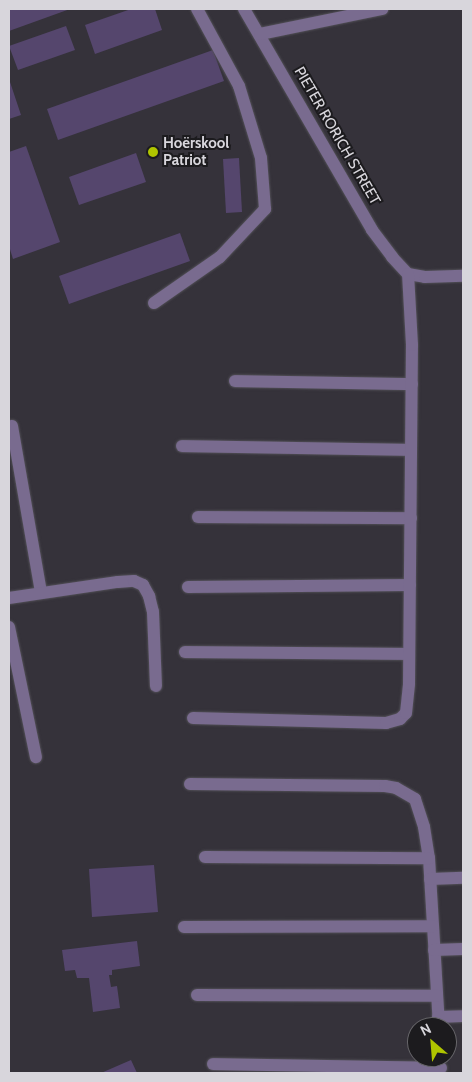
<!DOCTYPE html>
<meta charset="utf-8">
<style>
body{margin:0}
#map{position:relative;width:472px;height:1082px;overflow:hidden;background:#35323a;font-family:Cabin,sans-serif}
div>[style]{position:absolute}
.building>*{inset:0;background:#55466d}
.roads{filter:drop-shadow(0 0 1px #525057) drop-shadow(0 0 1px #525057)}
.minor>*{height:12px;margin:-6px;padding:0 6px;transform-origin:6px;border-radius:6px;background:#796b8f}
.dots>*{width:14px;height:14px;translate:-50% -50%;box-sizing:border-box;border:2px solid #1c1b1e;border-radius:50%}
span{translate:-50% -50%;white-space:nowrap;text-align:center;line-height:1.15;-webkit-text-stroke:4px #1c1b1e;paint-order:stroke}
.street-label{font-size:15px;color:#d8d6dc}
.poi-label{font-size:15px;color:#d8d6dc;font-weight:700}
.left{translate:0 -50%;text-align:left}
.frame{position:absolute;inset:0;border:10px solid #d8d6dc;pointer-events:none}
.north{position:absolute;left:407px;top:1017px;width:50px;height:50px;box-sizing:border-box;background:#1c1b1e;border:1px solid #67666a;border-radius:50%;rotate:333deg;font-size:14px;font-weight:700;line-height:20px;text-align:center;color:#d8d6dc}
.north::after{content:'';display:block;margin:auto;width:18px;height:22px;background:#b0c500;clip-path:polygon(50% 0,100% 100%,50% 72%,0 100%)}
</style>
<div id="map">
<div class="building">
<div style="clip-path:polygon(9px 9px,70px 9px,9px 31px)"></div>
<div style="clip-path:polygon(131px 9px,155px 9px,162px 30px,95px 54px,85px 25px)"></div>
<div style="clip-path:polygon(66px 26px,75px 50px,18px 70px,9px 46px)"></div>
<div style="clip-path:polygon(213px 50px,224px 81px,58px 140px,47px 109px)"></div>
<div style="clip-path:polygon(9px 79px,21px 115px,9px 119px)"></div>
<div style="clip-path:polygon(26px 146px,60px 242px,13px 259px,9px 246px,9px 152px)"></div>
<div style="clip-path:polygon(136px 153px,146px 182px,79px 205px,69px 177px)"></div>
<div style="clip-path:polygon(239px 158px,242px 212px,226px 213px,223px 159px)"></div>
<div style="clip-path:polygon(180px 233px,190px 261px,69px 304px,59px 276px)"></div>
<div style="clip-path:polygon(154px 865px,158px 912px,92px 917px,89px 869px)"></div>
<div style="clip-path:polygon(137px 941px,140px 966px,112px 970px,112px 975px,109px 975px,111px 987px,117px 986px,120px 1008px,93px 1012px,89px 978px,77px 978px,75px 970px,65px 971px,62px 950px)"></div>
<div style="clip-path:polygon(131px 1060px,137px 1073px,101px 1073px)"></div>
</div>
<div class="roads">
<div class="minor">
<div style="left:244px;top:9px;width:255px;rotate:59.9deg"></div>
<div style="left:372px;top:230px;width:34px;rotate:53deg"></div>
<div style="left:392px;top:257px;width:23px;rotate:47deg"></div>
<div style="left:260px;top:34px;width:125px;rotate:-11.6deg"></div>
<div style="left:408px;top:274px;width:17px;rotate:10deg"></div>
<div style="left:425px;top:277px;width:38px;rotate:-2deg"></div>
<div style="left:154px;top:303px;width:80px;rotate:-34.9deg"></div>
<div style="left:220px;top:257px;width:66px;rotate:-46.8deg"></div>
<div style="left:265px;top:209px;width:51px;rotate:-94.5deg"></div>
<div style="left:261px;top:158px;width:75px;rotate:-107deg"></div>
<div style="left:239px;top:86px;width:88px;rotate:-118.6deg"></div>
<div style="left:235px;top:381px;width:177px;rotate:1deg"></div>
<div style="left:12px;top:426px;width:169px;rotate:80.1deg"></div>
<div style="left:182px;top:446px;width:229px;rotate:1deg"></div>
<div style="left:198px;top:517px;width:213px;rotate:0.3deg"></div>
<div style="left:188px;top:587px;width:222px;rotate:-0.5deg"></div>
<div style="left:9px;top:598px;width:110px;rotate:-8.4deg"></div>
<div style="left:118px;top:582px;width:16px;rotate:-4deg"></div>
<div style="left:134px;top:581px;width:10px;rotate:24deg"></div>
<div style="left:143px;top:585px;width:13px;rotate:61deg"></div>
<div style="left:149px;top:596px;width:16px;rotate:76deg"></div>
<div style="left:153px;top:612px;width:74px;rotate:87.7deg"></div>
<div style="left:9px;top:627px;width:133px;rotate:78.3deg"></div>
<div style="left:185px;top:652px;width:224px;rotate:0.5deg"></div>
<div style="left:193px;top:718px;width:193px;rotate:1.5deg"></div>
<div style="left:386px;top:723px;width:15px;rotate:-16deg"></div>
<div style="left:400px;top:719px;width:8px;rotate:-45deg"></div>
<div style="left:406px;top:713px;width:29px;rotate:-84deg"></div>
<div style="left:409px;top:684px;width:339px;rotate:-89.5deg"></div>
<div style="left:412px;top:345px;width:71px;rotate:-93.2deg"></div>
<div style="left:190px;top:784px;width:195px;rotate:0.6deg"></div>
<div style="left:385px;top:786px;width:11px;rotate:10deg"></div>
<div style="left:396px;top:788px;width:22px;rotate:30deg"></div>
<div style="left:415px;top:799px;width:29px;rotate:72deg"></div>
<div style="left:424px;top:827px;width:31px;rotate:81deg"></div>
<div style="left:429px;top:858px;width:169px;rotate:86.6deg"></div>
<div style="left:205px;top:857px;width:224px;rotate:0.3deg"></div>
<div style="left:430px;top:879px;width:33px;rotate:-2deg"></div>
<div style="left:184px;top:927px;width:249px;rotate:-0.2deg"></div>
<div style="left:434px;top:950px;width:29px;rotate:-2deg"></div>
<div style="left:197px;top:995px;width:240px;rotate:0.2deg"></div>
<div style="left:438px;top:1017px;width:25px;rotate:-2deg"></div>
<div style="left:213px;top:1064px;width:228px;rotate:1deg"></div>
</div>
</div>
<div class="dots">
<div style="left:153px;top:152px;background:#b0c500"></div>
</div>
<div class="street-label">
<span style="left:337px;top:136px;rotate:60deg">PIETER RORICH STREET</span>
</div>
<div class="poi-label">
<span class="left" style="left:163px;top:152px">Hoërskool<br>Patriot</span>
</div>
<div class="frame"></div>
<div class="north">N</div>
</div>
